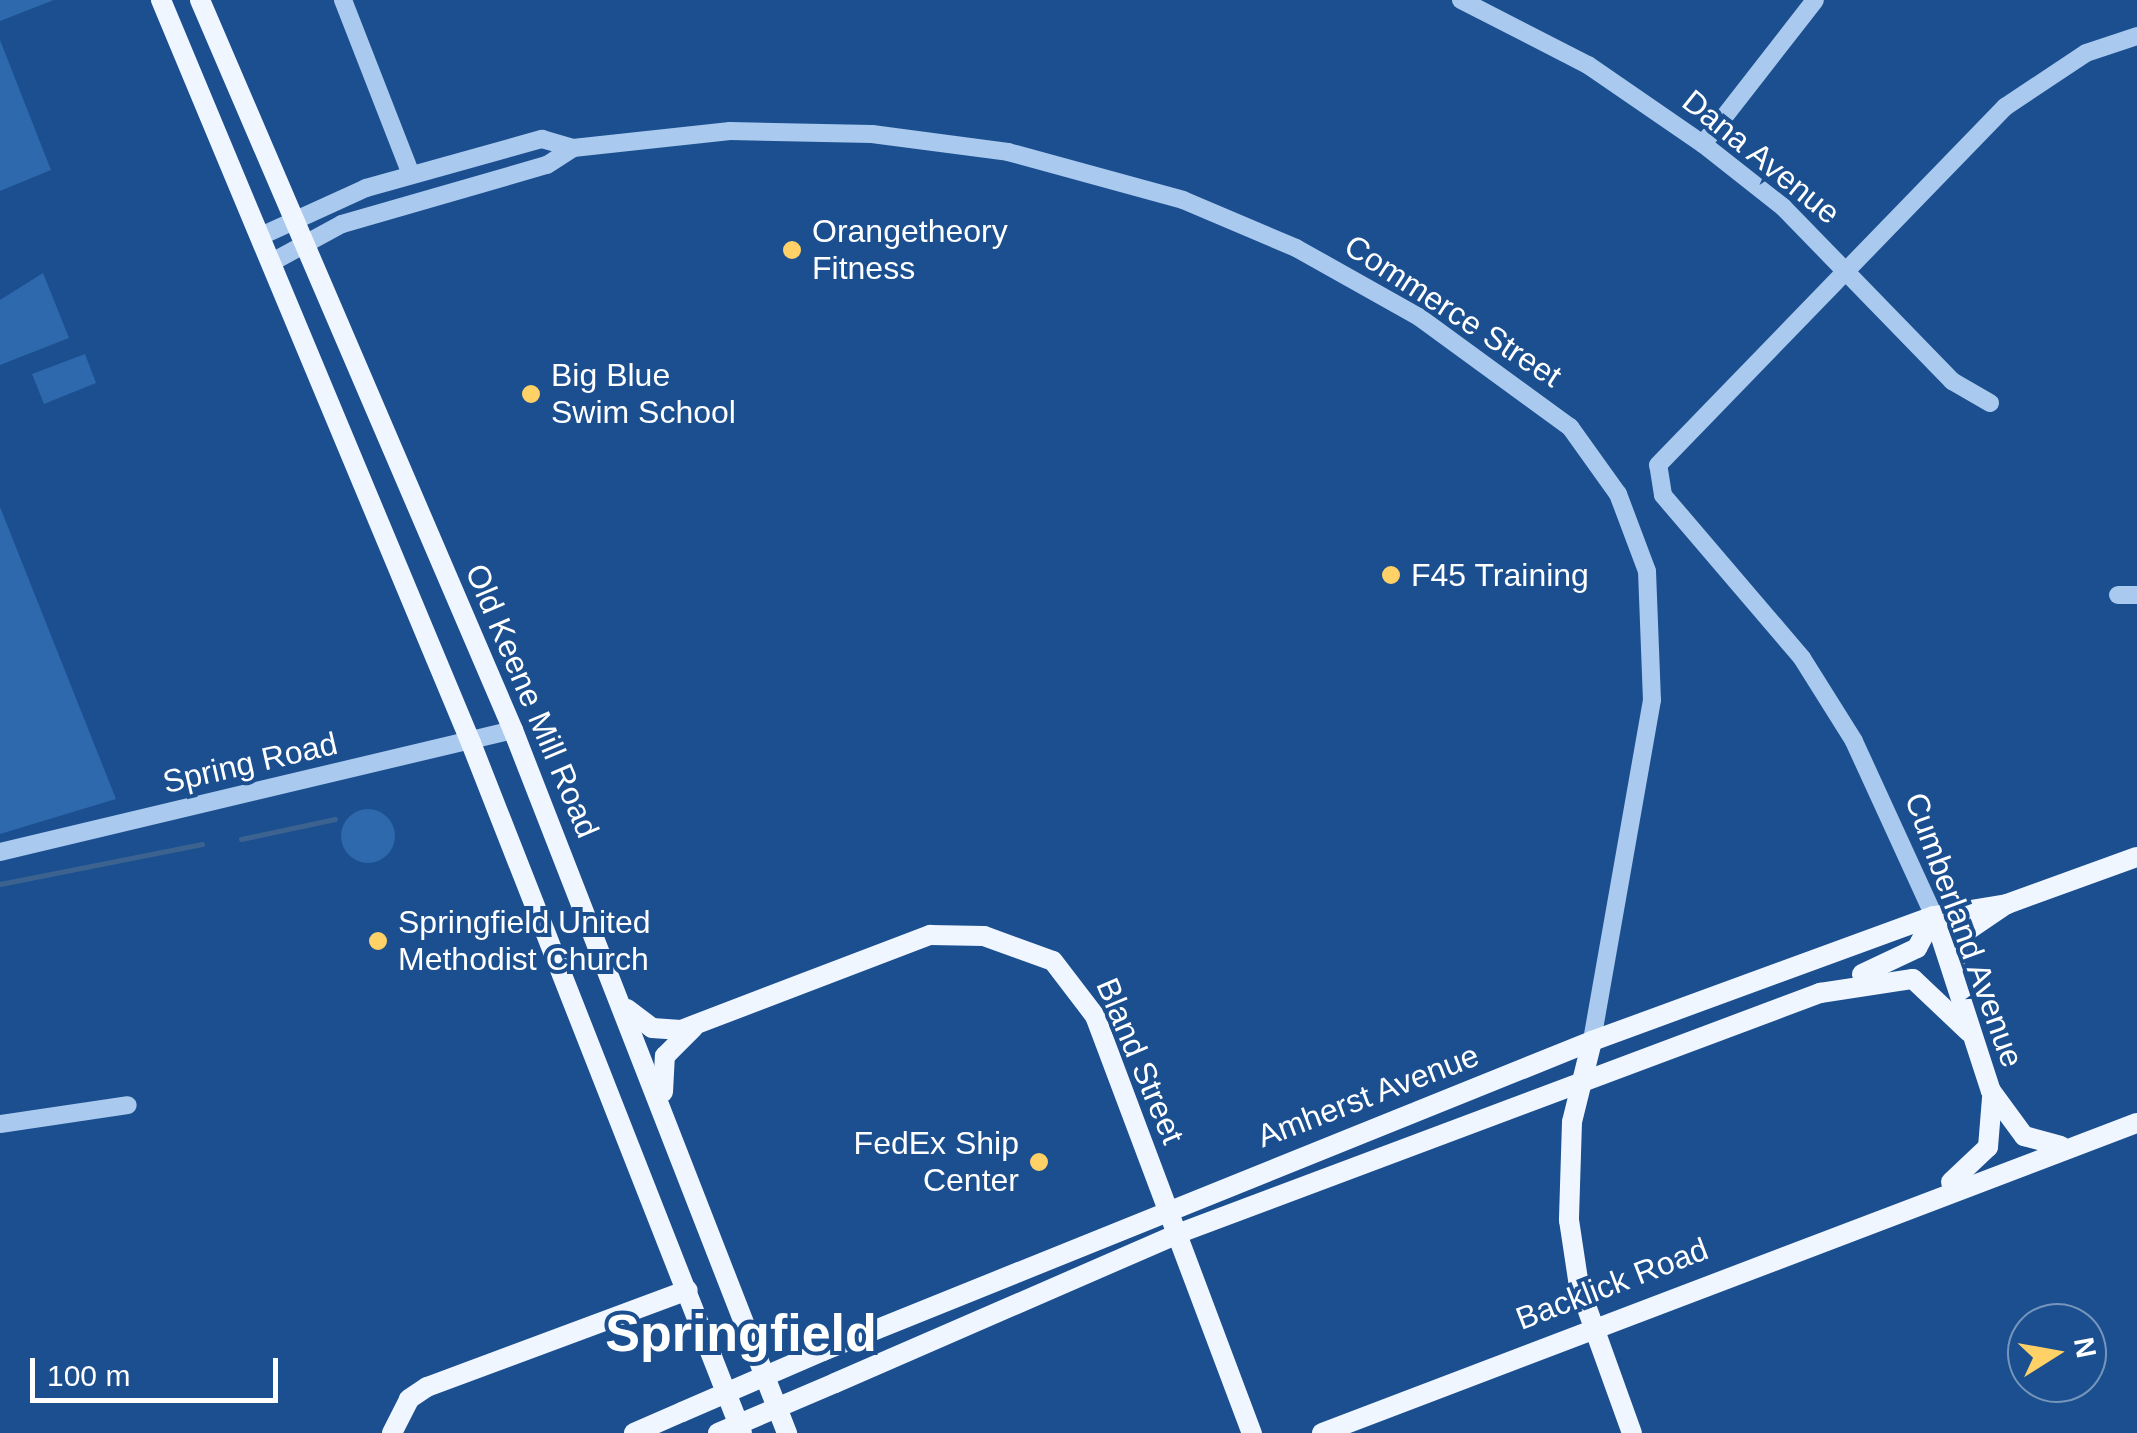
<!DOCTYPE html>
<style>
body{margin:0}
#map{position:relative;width:2137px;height:1433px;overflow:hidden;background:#1b4f8f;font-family:Helvetica,sans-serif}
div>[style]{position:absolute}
.green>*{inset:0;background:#2e69ad}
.round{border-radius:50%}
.stream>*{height:5px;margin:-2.5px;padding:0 2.5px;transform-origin:2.5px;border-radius:2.5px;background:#3c6290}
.minor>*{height:18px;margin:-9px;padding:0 9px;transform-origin:9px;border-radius:9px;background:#a9c9ee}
.major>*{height:20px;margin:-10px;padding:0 10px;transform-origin:10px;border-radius:10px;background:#f0f6ff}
.major-bridge>*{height:20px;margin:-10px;padding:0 10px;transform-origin:10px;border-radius:10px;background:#f0f6ff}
.dots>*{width:28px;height:28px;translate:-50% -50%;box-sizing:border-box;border:5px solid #1b4f8f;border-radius:50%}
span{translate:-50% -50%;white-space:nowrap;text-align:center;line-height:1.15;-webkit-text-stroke:8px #1b4f8f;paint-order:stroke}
.street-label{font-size:32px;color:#fff}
.poi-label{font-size:32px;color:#fff}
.left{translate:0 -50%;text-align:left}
.right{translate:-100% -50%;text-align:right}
.town-label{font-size:52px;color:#fff;font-weight:700}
.north{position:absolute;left:2007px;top:1303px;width:100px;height:100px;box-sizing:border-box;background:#1b4f8f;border:2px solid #7695bc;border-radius:50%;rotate:79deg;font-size:28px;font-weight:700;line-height:40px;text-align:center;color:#fff}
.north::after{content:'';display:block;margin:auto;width:35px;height:45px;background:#ffd166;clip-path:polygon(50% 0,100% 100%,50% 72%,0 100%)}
.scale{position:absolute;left:30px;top:1358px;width:248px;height:45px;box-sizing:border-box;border:5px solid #fff;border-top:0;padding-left:12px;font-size:30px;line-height:35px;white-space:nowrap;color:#fff;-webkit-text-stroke:8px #1b4f8f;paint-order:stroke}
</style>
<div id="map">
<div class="green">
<div style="clip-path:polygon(0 0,54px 0,0 21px)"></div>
<div style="clip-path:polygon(0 40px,51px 170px,0 191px)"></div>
<div style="clip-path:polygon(43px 273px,69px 338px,0 365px,0 300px)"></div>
<div style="clip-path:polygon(85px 354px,96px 383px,44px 404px,32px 374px)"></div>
<div style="clip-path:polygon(0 507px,116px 799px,0 834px)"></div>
<div class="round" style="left:341px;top:809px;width:54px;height:54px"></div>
</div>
<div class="stream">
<div style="left:241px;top:839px;width:96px;rotate:-12deg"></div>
<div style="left:0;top:884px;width:206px;rotate:-11.2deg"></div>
</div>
<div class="minor">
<div style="left:343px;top:0;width:187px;rotate:68.7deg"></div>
<div style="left:1461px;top:0;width:143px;rotate:27.1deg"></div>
<div style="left:1588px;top:65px;width:140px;rotate:34.5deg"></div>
<div style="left:1703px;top:144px;width:102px;rotate:38.2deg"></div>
<div style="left:1783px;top:207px;width:243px;rotate:45.8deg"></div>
<div style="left:1952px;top:381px;width:44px;rotate:30.1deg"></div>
<div style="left:1703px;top:144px;width:182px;rotate:-52.1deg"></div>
<div style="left:263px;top:235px;width:113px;rotate:-24.5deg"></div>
<div style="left:366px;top:188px;width:183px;rotate:-15.6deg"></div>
<div style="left:542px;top:139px;width:32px;rotate:16deg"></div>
<div style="left:573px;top:148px;width:158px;rotate:-6.2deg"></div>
<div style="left:730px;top:131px;width:142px;rotate:1.2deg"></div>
<div style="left:872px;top:134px;width:137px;rotate:7.5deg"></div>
<div style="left:1008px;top:152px;width:181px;rotate:15.3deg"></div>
<div style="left:1183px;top:200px;width:123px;rotate:23deg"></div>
<div style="left:1296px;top:248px;width:141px;rotate:29.3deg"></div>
<div style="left:1419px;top:317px;width:187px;rotate:36.1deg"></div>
<div style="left:1570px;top:427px;width:82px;rotate:54.4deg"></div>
<div style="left:1618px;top:494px;width:82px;rotate:69.4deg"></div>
<div style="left:1647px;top:571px;width:129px;rotate:87.8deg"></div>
<div style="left:1652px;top:700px;width:346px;rotate:100deg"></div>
<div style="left:274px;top:261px;width:77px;rotate:-28.6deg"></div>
<div style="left:342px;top:224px;width:213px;rotate:-16.1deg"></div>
<div style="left:547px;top:165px;width:31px;rotate:-33deg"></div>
<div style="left:2118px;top:595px;width:19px"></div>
<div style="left:0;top:852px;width:527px;rotate:-13.38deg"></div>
<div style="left:1934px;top:916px;width:192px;rotate:-114.6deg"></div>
<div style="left:1854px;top:741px;width:98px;rotate:-122.1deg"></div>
<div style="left:1802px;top:658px;width:214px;rotate:-130.5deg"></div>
<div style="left:1663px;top:495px;width:30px;rotate:-99deg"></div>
<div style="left:1658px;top:465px;width:499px;rotate:-45.9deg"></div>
<div style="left:2005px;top:107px;width:97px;rotate:-33.7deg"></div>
<div style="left:2086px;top:53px;width:54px;rotate:-18.4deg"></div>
<div style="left:0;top:1124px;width:129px;rotate:-8.4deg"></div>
</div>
<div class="major">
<div style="left:161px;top:0;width:805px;rotate:67.35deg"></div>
<div style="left:471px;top:743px;width:741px;rotate:68.56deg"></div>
<div style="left:200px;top:0;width:794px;rotate:66.79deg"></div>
<div style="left:513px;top:730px;width:755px;rotate:68.71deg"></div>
<div style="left:1934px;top:916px;width:184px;rotate:72deg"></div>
<div style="left:1991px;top:1091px;width:56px;rotate:53.7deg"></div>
<div style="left:2024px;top:1136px;width:38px;rotate:15deg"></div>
<div style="left:1954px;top:966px;width:32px;rotate:-77deg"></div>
<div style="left:1961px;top:935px;width:53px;rotate:-34.3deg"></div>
<div style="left:1862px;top:974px;width:61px;rotate:-25.3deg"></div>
<div style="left:1917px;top:948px;width:36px;rotate:-62deg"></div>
<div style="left:627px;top:1009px;width:31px;rotate:37deg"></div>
<div style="left:652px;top:1028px;width:29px;rotate:4deg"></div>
<div style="left:681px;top:1030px;width:267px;rotate:-20.9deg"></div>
<div style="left:930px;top:935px;width:54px;rotate:1.1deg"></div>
<div style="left:984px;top:936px;width:73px;rotate:19.9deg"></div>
<div style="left:1053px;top:961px;width:69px;rotate:52.6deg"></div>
<div style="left:1095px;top:1016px;width:446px;rotate:69.4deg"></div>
<div style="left:1592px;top:1041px;width:83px;rotate:103.9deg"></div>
<div style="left:1572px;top:1122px;width:98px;rotate:91.8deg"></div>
<div style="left:1569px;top:1220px;width:67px;rotate:81.4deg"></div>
<div style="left:1579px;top:1286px;width:156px;rotate:70.2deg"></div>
<div style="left:663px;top:1092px;width:36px;rotate:-87deg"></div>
<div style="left:665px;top:1056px;width:40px;rotate:-45deg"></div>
<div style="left:1951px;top:1182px;width:51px;rotate:-43.4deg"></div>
<div style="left:1988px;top:1147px;width:49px;rotate:-85.3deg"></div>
<div style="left:823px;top:1351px;width:829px;rotate:-21.96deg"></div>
<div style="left:1592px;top:1041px;width:364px;rotate:-20.1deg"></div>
<div style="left:1934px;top:916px;width:74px;rotate:-9.3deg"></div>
<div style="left:2007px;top:904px;width:138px;rotate:-19.9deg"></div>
<div style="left:835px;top:1383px;width:373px;rotate:-23.5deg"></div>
<div style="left:1177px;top:1234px;width:687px;rotate:-20.55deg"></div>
<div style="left:1820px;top:993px;width:94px;rotate:-8.6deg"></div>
<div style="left:1913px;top:979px;width:77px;rotate:43.4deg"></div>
<div style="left:392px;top:1433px;width:38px;rotate:-63deg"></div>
<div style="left:409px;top:1399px;width:22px;rotate:-34deg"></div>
<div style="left:427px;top:1387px;width:278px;rotate:-20.4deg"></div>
<div style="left:634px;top:1433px;width:52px;rotate:-23.6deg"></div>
<div style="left:1322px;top:1433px;width:872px;rotate:-20.83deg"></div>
</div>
<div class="major-bridge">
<div style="left:682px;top:1412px;width:154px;rotate:-23.4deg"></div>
<div style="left:718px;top:1433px;width:127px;rotate:-23.1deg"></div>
</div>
<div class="dots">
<div style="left:792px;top:250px;background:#ffd166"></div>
<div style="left:531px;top:394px;background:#ffd166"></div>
<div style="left:1391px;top:575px;background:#ffd166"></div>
<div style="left:378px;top:941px;background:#ffd166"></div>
<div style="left:1039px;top:1162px;background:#ffd166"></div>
</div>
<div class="street-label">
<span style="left:1761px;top:157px;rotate:39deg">Dana Avenue</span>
<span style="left:1453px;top:311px;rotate:33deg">Commerce Street</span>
<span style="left:532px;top:701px;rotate:67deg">Old Keene Mill Road</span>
<span style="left:250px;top:763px;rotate:-13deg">Spring Road</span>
<span style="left:1964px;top:930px;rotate:70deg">Cumberland Avenue</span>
<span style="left:1140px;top:1061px;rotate:67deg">Bland Street</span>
<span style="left:1368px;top:1096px;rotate:-21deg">Amherst Avenue</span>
<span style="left:1612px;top:1284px;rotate:-21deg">Backlick Road</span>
</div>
<div class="poi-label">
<span class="left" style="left:812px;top:250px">Orangetheory<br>Fitness</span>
<span class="left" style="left:551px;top:394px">Big Blue<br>Swim School</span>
<span class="left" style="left:1411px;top:575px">F45 Training</span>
<span class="left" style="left:398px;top:941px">Springfield United<br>Methodist Church</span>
<span class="right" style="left:1019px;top:1162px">FedEx Ship<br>Center</span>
</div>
<div class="town-label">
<span style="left:741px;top:1334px">Springfield</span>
</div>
<div class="north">N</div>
<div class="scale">100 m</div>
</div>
